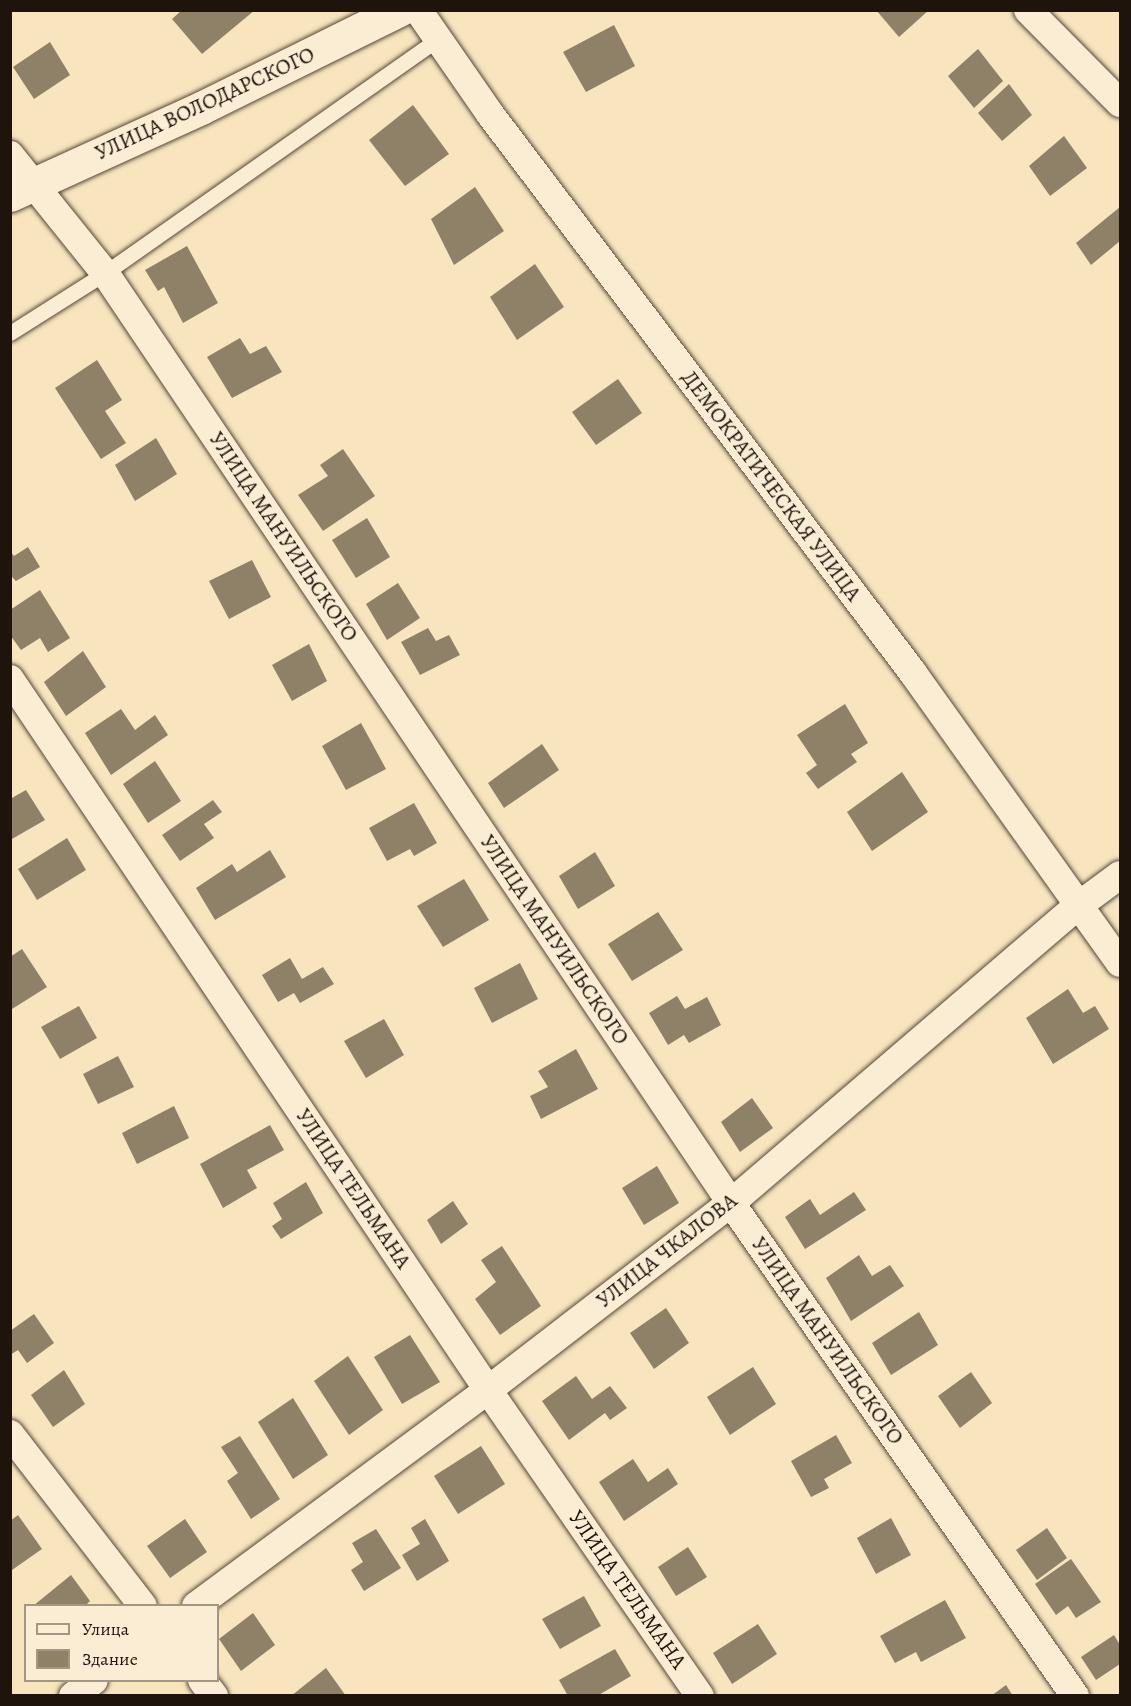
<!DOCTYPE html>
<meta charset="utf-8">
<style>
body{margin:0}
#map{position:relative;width:1131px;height:1706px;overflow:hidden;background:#f8e4bd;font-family:Alegreya,serif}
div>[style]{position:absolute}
.building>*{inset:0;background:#8f8068}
.roads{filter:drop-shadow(0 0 2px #544838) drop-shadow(0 0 2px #544838)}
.service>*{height:15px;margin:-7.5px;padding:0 7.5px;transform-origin:7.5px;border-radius:7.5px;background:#faedd4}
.minor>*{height:28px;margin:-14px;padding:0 14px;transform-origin:14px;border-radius:14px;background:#faedd4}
.tertiary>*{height:33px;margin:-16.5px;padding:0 16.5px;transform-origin:16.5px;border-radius:16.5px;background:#faedd4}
span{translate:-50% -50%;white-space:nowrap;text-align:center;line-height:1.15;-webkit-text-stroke:5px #faedd4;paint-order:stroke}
.street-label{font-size:22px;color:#1e140b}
.frame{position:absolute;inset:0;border:12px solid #1e140b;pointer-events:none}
.legend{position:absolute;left:24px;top:1604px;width:195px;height:78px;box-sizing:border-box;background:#faedd4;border:2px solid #a29684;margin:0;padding:8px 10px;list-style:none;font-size:18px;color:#1e140b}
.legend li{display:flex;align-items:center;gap:12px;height:30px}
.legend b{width:30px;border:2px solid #a29684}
</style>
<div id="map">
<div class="building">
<div style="clip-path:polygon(182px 10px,255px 10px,202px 54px,172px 19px)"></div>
<div style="clip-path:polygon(876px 10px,929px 10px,899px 37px)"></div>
<div style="clip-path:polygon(614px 25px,635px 66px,586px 92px,563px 52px)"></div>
<div style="clip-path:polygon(50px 42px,70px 75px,34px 99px,13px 67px)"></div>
<div style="clip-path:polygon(978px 49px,1003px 81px,974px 108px,948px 76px)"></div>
<div style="clip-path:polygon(1009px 84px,1032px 115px,1002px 141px,978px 113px)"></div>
<div style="clip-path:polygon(413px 105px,449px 154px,405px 186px,369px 140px)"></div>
<div style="clip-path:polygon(1064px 136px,1087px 168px,1050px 196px,1029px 166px)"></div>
<div style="clip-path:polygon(475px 187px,504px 231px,454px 265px,431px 219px)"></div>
<div style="clip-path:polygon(1120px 207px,1120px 241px,1091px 265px,1076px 243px)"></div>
<div style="clip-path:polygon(187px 246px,218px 303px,183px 323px,164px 287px,158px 291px,145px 270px)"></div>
<div style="clip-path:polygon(535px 264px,564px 307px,517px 340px,490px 297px)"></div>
<div style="clip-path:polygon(240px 338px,250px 354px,266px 346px,282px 372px,232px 398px,207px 357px)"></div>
<div style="clip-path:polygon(97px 360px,122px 400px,105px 411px,126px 443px,101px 459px,55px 388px)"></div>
<div style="clip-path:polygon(618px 379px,642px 413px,596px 445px,572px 412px)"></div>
<div style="clip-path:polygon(156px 438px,177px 474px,135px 501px,115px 465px)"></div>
<div style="clip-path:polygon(343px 449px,375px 496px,323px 531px,298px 495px,328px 476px,320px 465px)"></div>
<div style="clip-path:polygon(367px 518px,390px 557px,356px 578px,332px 540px)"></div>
<div style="clip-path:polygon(28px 547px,40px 567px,16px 581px,10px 575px,10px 551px,14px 556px)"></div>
<div style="clip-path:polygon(252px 560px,271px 597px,229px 619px,209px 581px)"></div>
<div style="clip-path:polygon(398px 583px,420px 618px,387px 640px,366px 604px)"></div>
<div style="clip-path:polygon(40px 590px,70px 638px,48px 652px,40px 638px,21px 650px,10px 635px,10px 610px)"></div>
<div style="clip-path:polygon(428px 628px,436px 641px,449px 635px,460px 655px,420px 675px,401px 642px)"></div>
<div style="clip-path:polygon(309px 644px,327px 681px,292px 701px,272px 665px)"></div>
<div style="clip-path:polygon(83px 651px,106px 687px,66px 716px,44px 682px)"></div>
<div style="clip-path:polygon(845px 704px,868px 743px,851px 754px,857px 762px,818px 789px,806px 773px,817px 765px,797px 735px)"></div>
<div style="clip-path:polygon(121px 709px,135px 730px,155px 715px,168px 735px,111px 775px,85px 733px)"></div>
<div style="clip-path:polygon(361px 723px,386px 769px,346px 790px,322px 746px)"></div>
<div style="clip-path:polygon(542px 744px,559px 770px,504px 808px,488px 783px)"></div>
<div style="clip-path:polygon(155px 761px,181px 801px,148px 823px,123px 784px)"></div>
<div style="clip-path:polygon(902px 772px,928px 812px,872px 851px,847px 812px)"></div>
<div style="clip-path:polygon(26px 790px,45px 820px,12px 839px,10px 799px)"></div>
<div style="clip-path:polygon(213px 800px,222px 812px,204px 824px,214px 838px,180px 861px,162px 835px)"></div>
<div style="clip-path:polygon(414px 803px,437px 843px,414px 856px,410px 849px,387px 861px,369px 828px)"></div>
<div style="clip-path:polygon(67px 838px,86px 870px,37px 900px,18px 869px)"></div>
<div style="clip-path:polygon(270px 850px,286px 877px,215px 920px,196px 888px,232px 864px,237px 872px)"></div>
<div style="clip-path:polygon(595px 852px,615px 886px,578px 909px,559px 876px)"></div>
<div style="clip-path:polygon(464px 879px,489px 920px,443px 947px,417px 906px)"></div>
<div style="clip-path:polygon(658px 912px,683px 950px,632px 981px,608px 944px)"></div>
<div style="clip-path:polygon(22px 949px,47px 987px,12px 1009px,10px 957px)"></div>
<div style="clip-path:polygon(290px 958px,302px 979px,323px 967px,334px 984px,300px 1003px,294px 993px,278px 1002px,262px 975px)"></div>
<div style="clip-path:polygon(520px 963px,538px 999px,492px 1023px,474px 988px)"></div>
<div style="clip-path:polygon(1068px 989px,1083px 1013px,1095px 1006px,1109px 1029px,1053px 1064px,1026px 1018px)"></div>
<div style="clip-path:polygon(677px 996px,685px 1009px,707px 997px,721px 1025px,689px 1043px,684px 1035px,668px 1045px,649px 1013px)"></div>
<div style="clip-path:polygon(79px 1006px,97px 1038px,60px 1059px,41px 1027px)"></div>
<div style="clip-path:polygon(384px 1019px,404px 1055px,366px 1078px,344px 1041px)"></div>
<div style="clip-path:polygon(576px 1049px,598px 1089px,541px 1119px,530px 1096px,548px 1087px,538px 1071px)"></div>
<div style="clip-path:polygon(118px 1056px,134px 1087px,98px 1104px,83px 1074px)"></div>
<div style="clip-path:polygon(752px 1098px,773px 1128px,740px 1152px,721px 1122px)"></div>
<div style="clip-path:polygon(174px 1106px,189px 1138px,137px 1164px,122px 1133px)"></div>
<div style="clip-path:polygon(270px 1125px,284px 1150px,247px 1170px,257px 1188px,223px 1208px,200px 1164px)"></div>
<div style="clip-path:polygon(657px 1166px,679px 1203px,644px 1225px,622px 1188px)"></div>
<div style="clip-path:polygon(306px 1182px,323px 1213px,281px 1239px,272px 1226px,282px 1219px,273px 1203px)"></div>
<div style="clip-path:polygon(854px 1192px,866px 1210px,805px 1249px,785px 1217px,810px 1199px,820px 1215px)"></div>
<div style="clip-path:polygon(453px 1201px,468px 1224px,441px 1244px,427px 1220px)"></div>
<div style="clip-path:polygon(502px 1246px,541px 1306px,500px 1335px,475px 1299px,496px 1282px,481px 1260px)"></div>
<div style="clip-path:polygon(859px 1255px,872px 1276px,890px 1265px,904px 1286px,851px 1321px,826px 1278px)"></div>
<div style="clip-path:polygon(666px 1308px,689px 1343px,654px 1369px,630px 1333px)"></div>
<div style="clip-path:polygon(919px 1312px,938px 1345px,891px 1375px,872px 1343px)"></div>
<div style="clip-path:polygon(34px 1314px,54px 1343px,27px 1363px,18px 1350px,10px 1355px,10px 1331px)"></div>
<div style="clip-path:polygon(410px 1335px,440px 1382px,402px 1404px,374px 1357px)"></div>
<div style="clip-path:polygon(348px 1356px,383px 1410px,349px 1435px,314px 1381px)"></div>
<div style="clip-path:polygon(753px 1367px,776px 1404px,730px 1435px,707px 1397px)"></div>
<div style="clip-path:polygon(64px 1370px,85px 1404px,53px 1427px,31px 1395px)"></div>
<div style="clip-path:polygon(971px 1372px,992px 1403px,960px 1428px,938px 1396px)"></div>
<div style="clip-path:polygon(576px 1376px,592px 1399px,610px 1386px,627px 1408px,610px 1420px,605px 1413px,569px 1440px,542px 1401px)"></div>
<div style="clip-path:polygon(293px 1398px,328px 1455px,293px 1479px,258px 1422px)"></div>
<div style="clip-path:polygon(836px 1435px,852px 1463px,824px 1479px,829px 1488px,811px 1497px,791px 1461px)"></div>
<div style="clip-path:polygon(240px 1436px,280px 1499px,251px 1519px,227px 1481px,238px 1473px,221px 1447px)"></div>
<div style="clip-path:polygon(481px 1446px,505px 1484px,458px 1514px,434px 1476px)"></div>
<div style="clip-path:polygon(633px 1459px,648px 1482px,668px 1468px,678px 1484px,624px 1521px,599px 1482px)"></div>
<div style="clip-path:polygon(18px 1515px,42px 1549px,12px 1570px,10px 1521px)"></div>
<div style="clip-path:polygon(891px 1518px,911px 1555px,876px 1574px,857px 1538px)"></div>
<div style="clip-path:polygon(185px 1519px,207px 1552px,170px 1578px,147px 1546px)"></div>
<div style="clip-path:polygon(425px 1519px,449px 1561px,417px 1581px,402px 1555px,420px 1544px,411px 1528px)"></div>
<div style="clip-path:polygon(1047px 1528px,1067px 1558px,1037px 1580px,1016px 1550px)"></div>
<div style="clip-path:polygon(376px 1529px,401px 1568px,364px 1591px,351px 1570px,363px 1562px,352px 1543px)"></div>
<div style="clip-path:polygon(688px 1547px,707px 1577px,676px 1596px,658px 1567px)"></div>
<div style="clip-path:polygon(1071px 1559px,1101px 1602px,1076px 1618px,1068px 1606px,1056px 1615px,1035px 1584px)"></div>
<div style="clip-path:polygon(71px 1575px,90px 1601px,85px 1606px,33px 1606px)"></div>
<div style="clip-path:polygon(584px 1596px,601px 1626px,560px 1649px,542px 1619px)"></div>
<div style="clip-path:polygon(945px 1600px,966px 1638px,921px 1662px,916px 1652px,895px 1663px,880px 1636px)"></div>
<div style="clip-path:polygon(253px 1613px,275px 1645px,241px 1671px,219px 1639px)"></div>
<div style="clip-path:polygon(758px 1624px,777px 1654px,732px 1684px,713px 1653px)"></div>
<div style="clip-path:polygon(1114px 1635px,1120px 1645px,1120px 1664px,1096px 1680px,1081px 1657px)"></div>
<div style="clip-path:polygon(615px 1649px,631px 1676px,597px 1696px,568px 1696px,559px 1680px)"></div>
<div style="clip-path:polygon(326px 1668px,346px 1696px,291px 1696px)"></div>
<div style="clip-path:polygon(1006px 1685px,1013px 1696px,991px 1696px)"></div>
</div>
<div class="roads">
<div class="service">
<div style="left:10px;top:333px;width:112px;rotate:-32.3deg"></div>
<div style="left:105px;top:273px;width:407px;rotate:-35.1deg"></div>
</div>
<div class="minor">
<div style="left:418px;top:10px;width:126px;rotate:55.3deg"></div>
<div style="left:490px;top:114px;width:701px;rotate:52.88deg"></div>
<div style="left:913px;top:673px;width:356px;rotate:54.5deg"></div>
<div style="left:1028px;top:10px;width:131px;rotate:45.3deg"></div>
<div style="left:10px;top:155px;width:151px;rotate:51.2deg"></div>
<div style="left:105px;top:273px;width:1121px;rotate:56.05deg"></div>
<div style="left:731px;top:1203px;width:601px;rotate:55.09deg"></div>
<div style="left:10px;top:679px;width:857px;rotate:56.09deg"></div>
<div style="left:488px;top:1390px;width:372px;rotate:55.3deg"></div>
<div style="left:10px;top:1434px;width:217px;rotate:52.3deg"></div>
<div style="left:196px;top:1606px;width:363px;rotate:-36.5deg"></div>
<div style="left:488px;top:1390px;width:307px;rotate:-37.6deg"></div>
<div style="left:731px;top:1203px;width:457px;rotate:-40.6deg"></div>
<div style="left:1078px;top:906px;width:52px;rotate:-36.4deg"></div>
<div style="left:202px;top:1680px;width:20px;rotate:53deg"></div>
<div style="left:73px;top:1696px;width:26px;rotate:-37deg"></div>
</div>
<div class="tertiary">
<div style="left:10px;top:195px;width:210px;rotate:-24.5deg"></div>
<div style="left:201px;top:108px;width:221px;rotate:-26.3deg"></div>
</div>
</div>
<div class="street-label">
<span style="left:205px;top:104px;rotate:-25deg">УЛИЦА ВОЛОДАРСКОГО</span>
<span style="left:771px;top:486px;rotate:53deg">ДЕМОКРАТИЧЕСКАЯ УЛИЦА</span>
<span style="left:283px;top:537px;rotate:56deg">УЛИЦА МАНУИЛЬСКОГО</span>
<span style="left:554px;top:940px;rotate:56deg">УЛИЦА МАНУИЛЬСКОГО</span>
<span style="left:353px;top:1189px;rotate:56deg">УЛИЦА ТЕЛЬМАНА</span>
<span style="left:667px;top:1251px;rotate:-38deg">УЛИЦА ЧКАЛОВА</span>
<span style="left:827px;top:1341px;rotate:55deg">УЛИЦА МАНУИЛЬСКОГО</span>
<span style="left:627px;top:1590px;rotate:55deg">УЛИЦА ТЕЛЬМАНА</span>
</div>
<div class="frame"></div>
<ul class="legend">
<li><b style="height:8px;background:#faedd4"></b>Улица</li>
<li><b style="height:16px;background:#8f8068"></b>Здание</li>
</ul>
</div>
